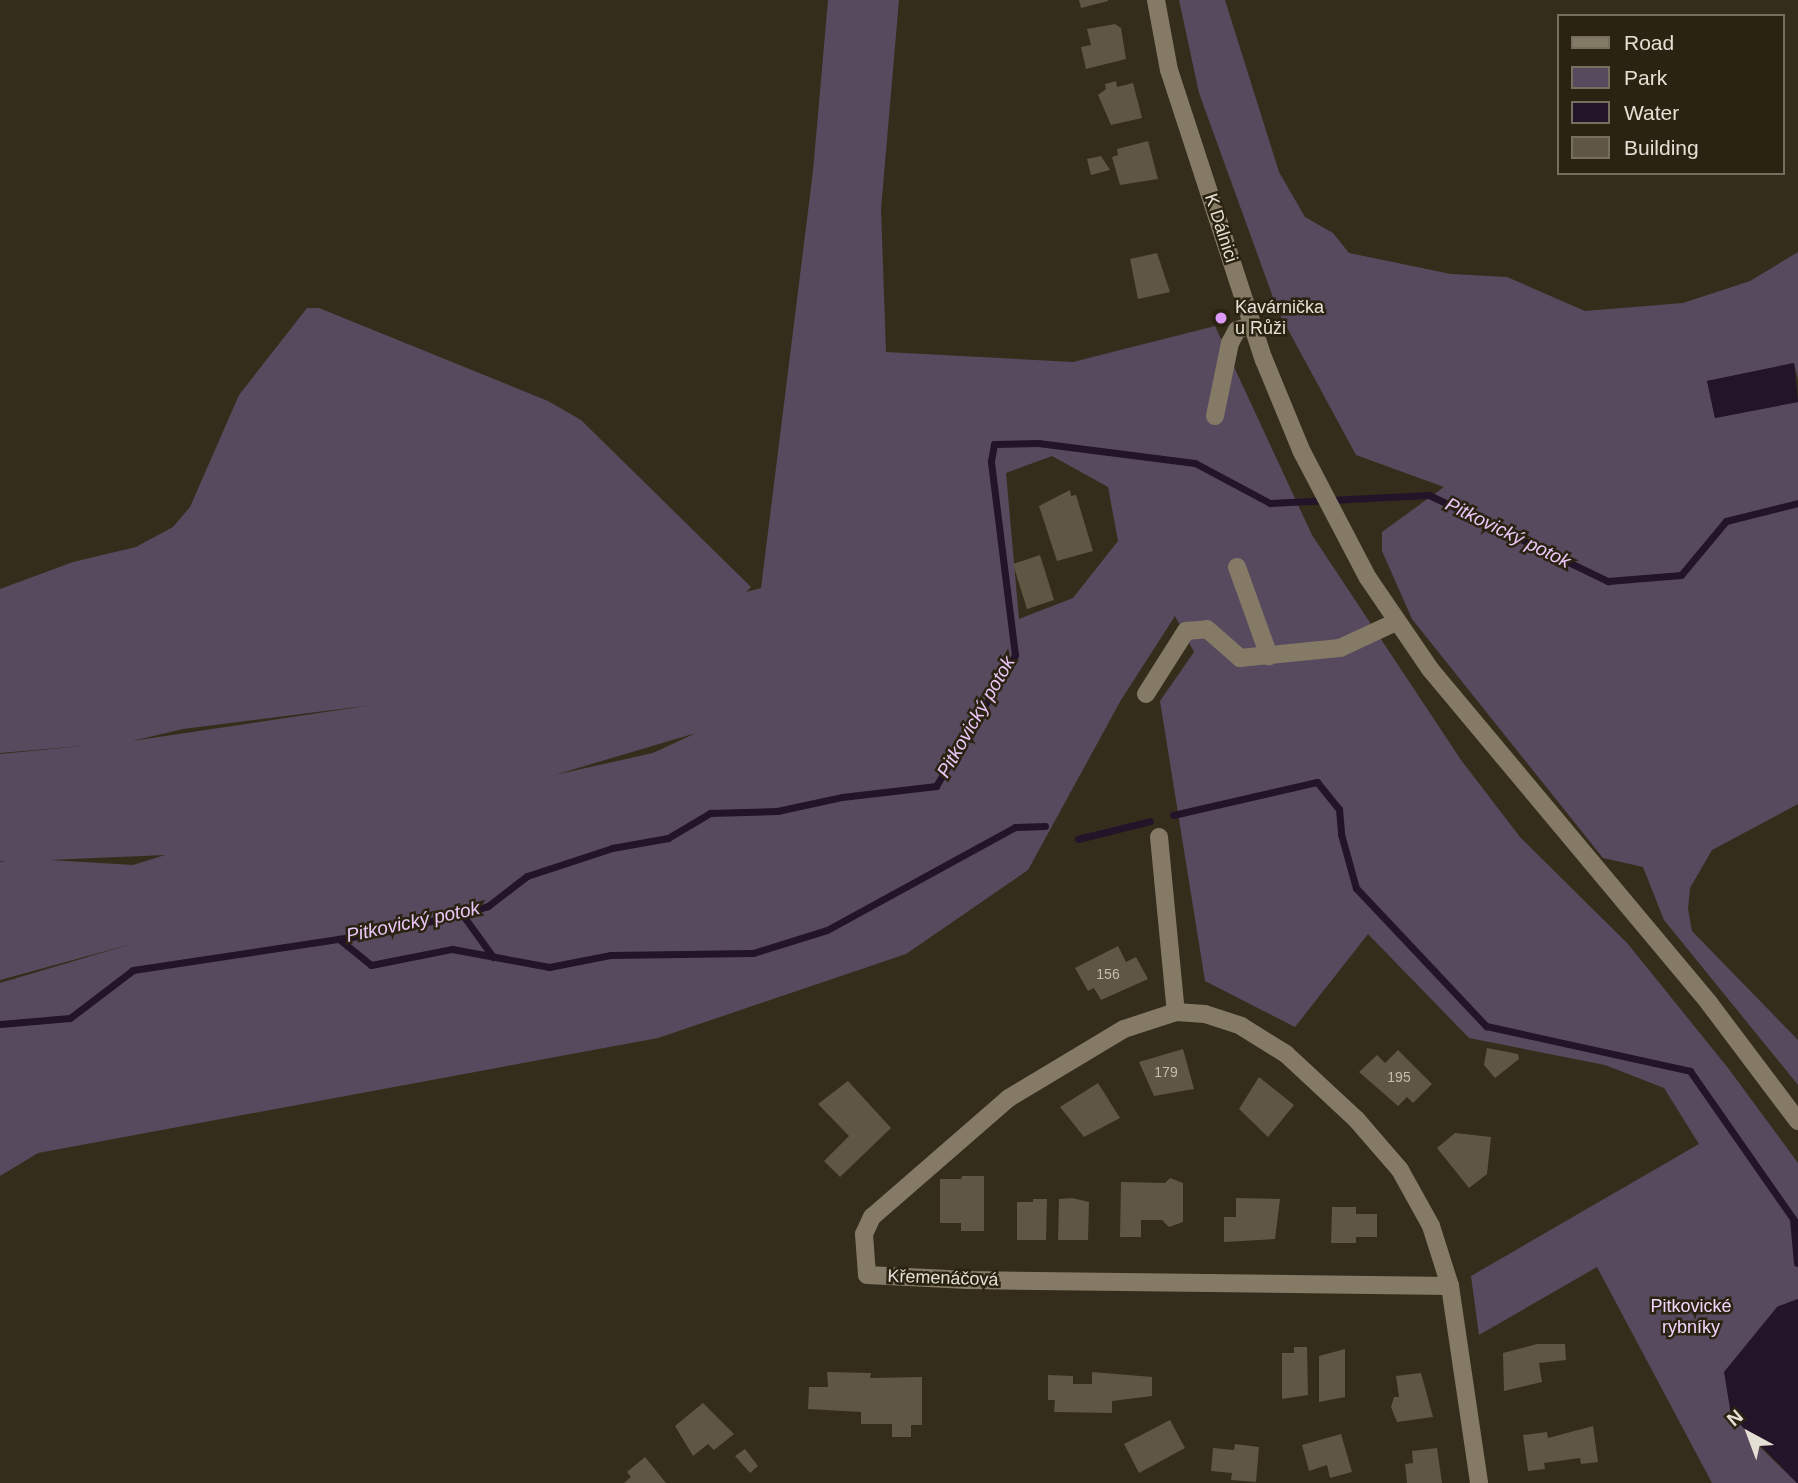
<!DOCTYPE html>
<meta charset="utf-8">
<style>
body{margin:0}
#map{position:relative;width:1798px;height:1483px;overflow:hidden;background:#352d1b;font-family:Arial,sans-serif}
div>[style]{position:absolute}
.green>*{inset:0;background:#584a5e}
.water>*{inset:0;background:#231429}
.stream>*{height:7px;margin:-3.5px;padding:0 3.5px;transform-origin:3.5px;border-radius:3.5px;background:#231429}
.building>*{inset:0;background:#5f5643}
.minor>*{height:18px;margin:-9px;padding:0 9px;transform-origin:9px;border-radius:9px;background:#847a66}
.dots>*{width:19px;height:19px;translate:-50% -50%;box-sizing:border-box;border:4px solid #2b2312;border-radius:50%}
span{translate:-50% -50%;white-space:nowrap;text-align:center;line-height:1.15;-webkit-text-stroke:5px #2b2312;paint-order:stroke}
.number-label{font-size:14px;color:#c4beb0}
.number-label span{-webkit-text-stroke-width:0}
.street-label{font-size:18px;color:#e5e0d5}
.poi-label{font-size:18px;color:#e5e0d5}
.left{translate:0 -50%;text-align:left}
.park-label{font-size:18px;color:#f2d5fd}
.water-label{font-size:19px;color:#ebc7f9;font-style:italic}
.legend{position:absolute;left:1557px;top:14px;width:228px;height:161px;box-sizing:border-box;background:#2b2312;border:2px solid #756f60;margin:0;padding:9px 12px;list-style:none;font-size:21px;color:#e5e0d5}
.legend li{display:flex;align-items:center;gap:14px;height:35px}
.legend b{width:35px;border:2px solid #756f60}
.north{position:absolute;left:1714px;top:1399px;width:70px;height:70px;-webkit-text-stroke:5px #2b2312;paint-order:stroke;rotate:319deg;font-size:19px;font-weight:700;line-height:28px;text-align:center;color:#e5e0d5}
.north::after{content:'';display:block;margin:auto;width:24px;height:32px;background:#e5e0d5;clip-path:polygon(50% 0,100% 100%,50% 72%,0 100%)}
</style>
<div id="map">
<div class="green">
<div style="clip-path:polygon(evenodd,828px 0,899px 0,881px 209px,886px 352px,1073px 362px,1215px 326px,1312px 535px,1461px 760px,1520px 837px,1628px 944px,1728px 1068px,1798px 1163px,1798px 1299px,1777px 1307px,1756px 1443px,1797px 1483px,1712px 1483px,1597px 1267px,1479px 1335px,1471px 1276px,1699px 1144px,1664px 1088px,1605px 1065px,1469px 1038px,1368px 934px,1295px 1027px,1205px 981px,1160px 701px,1194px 652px,1175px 616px,1121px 700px,1028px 870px,906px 954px,658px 1038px,38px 1153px,0 1176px,0 983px,135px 943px,0 980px,0 862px,5px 861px,0 861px,0 754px,93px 745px,0 753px,0 589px,73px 562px,136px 547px,173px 527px,190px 507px,239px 395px,307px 308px,319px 308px,548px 401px,581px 420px,751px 587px,746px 592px,761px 588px,813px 171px,828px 0,1052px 456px,1108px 487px,1118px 541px,1073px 598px,1019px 619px,1006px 473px,1052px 456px,828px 0,372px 705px,132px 741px,183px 729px,372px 705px,828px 0,696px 733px,653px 753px,550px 776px,551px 776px,696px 733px,828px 0,165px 855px,133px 865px,49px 860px,165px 855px)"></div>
<div style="clip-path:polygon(1179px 0,1225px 0,1279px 172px,1305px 217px,1333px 233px,1349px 253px,1451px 274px,1507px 277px,1585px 311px,1683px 303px,1750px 281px,1798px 252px,1798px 380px,1794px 363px,1707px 381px,1715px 418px,1798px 402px,1798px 804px,1712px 850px,1690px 888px,1688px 909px,1692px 931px,1798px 1040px,1798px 1085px,1664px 920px,1643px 867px,1603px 858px,1412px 619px,1382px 551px,1382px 532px,1444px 487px,1356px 455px,1278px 311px,1199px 93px)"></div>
</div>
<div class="water">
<div style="clip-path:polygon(1794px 363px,1798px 402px,1715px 418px,1707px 381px)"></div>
<div style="clip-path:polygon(1798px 1299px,1798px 1483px,1797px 1483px,1731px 1415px,1724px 1372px,1777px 1307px)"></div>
</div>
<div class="stream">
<div style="left:1173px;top:815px;width:148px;rotate:-12.9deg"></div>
<div style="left:1317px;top:782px;width:35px;rotate:51deg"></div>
<div style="left:1339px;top:809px;width:25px;rotate:85deg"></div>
<div style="left:1341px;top:834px;width:56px;rotate:74.5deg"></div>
<div style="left:1356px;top:888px;width:190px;rotate:46.7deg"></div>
<div style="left:1486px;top:1026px;width:209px;rotate:12.4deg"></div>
<div style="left:1690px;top:1071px;width:189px;rotate:55.1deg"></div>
<div style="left:1078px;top:839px;width:74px;rotate:-14deg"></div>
<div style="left:462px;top:914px;width:53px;rotate:54.2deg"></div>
<div style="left:339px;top:939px;width:41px;rotate:39.1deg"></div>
<div style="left:371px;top:965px;width:83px;rotate:-11.2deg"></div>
<div style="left:452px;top:949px;width:99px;rotate:10.5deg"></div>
<div style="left:549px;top:967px;width:62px;rotate:-11.1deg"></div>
<div style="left:610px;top:955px;width:143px;rotate:-0.8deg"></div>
<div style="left:753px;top:953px;width:77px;rotate:-17.3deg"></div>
<div style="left:827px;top:930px;width:214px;rotate:-28.7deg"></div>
<div style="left:1015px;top:827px;width:30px;rotate:-2deg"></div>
<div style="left:0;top:1024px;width:70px;rotate:-4.9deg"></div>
<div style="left:70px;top:1018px;width:79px;rotate:-37.3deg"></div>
<div style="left:133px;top:970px;width:249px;rotate:-8.6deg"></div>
<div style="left:379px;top:933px;width:85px;rotate:-12.9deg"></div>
<div style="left:462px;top:914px;width:27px;rotate:-17deg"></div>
<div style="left:488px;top:906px;width:49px;rotate:-37.6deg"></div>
<div style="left:527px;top:876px;width:89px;rotate:-18.2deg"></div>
<div style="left:612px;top:848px;width:57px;rotate:-10.1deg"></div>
<div style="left:668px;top:838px;width:49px;rotate:-30.8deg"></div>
<div style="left:710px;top:813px;width:67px;rotate:-1.7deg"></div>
<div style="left:777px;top:811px;width:66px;rotate:-12.2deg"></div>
<div style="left:842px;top:797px;width:95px;rotate:-6.7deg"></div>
<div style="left:936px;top:786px;width:153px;rotate:-58.9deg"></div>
<div style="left:1015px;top:655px;width:195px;rotate:-97.1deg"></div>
<div style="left:991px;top:461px;width:17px;rotate:-80deg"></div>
<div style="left:994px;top:444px;width:44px;rotate:-1.3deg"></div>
<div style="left:1038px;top:443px;width:158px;rotate:7.3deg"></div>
<div style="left:1195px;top:463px;width:85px;rotate:28.1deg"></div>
<div style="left:1270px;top:503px;width:159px;rotate:-2.9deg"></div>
<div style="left:1429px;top:495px;width:199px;rotate:25.7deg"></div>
<div style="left:1608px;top:581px;width:73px;rotate:-4.7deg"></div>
<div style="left:1681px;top:575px;width:70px;rotate:-50.2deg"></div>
<div style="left:1726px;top:521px;width:74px;rotate:-14deg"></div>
<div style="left:1793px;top:1219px;width:44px;rotate:84.8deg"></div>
</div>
<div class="building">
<div style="clip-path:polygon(1079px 0,1108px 0,1108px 1px,1081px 8px)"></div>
<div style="clip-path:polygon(1115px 24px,1121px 28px,1126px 59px,1086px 69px,1081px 47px,1091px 45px,1087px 29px)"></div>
<div style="clip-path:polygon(1116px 81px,1117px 87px,1133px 83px,1142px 118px,1111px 125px,1098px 95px,1106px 89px,1105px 84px)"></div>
<div style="clip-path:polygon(1148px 141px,1158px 179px,1120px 185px,1112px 157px,1118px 155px,1117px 149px)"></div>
<div style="clip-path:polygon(1101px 156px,1110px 170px,1091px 175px,1087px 159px)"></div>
<div style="clip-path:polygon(1157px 253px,1170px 292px,1138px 299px,1130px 259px)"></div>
<div style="clip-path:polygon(1070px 490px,1071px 496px,1076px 495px,1093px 551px,1057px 561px,1039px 506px)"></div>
<div style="clip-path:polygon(1040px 555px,1054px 600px,1027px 609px,1013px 564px)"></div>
<div style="clip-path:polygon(1118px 946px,1126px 962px,1136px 957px,1148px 979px,1101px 1000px,1094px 988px,1088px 991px,1075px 968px)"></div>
<div style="clip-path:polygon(1487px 1048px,1518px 1054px,1519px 1059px,1495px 1078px,1484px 1065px)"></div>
<div style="clip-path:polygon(1183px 1049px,1194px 1089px,1154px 1096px,1139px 1062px)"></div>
<div style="clip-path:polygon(1398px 1050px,1432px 1084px,1413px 1103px,1407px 1097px,1398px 1106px,1359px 1072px,1377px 1055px,1385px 1063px)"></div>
<div style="clip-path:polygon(1259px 1077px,1294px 1105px,1268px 1137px,1239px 1109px)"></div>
<div style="clip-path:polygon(848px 1081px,891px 1128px,840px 1177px,824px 1161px,849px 1136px,818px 1104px)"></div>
<div style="clip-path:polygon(1098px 1083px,1120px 1118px,1084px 1137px,1060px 1107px)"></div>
<div style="clip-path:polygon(1455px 1133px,1491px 1137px,1487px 1174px,1469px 1188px,1437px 1148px)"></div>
<div style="clip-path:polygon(962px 1176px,984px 1176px,984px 1231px,961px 1231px,961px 1223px,940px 1223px,940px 1179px,961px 1179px)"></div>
<div style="clip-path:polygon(1170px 1178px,1183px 1183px,1183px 1222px,1169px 1227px,1162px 1220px,1141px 1220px,1141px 1237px,1120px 1237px,1121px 1182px,1165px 1183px)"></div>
<div style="clip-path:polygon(1072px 1198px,1089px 1202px,1088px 1240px,1058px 1240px,1059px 1199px)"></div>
<div style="clip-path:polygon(1236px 1198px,1280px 1199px,1275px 1239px,1224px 1242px,1224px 1217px,1236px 1217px)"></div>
<div style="clip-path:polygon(1033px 1199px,1047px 1199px,1046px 1240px,1017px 1240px,1017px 1202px,1033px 1202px)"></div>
<div style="clip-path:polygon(1332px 1207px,1356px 1207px,1356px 1214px,1377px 1214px,1377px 1237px,1356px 1237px,1356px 1243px,1331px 1243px)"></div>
<div style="clip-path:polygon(1537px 1344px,1565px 1344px,1566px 1360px,1539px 1363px,1542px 1382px,1504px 1391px,1503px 1353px)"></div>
<div style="clip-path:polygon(1294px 1347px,1307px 1347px,1308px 1395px,1282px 1399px,1282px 1353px,1294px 1353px)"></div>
<div style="clip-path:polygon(1345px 1349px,1345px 1397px,1319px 1402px,1319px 1356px)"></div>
<div style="clip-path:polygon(827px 1372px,871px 1373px,870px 1378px,922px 1377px,922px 1425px,911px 1425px,911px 1437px,892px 1437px,892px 1424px,861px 1424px,861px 1412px,808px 1409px,809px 1387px,828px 1387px)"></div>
<div style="clip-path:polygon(1092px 1372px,1152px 1377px,1152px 1396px,1112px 1401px,1112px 1413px,1054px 1412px,1055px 1400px,1048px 1400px,1048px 1375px,1073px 1376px,1073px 1384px,1092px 1384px)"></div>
<div style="clip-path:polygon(1421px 1373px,1433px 1417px,1397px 1422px,1391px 1407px,1394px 1397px,1399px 1397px,1396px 1376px)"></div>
<div style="clip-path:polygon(703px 1403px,734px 1434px,714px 1450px,708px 1444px,693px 1456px,675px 1426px)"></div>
<div style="clip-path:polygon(1170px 1420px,1185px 1448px,1139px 1473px,1124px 1444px)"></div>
<div style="clip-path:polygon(1593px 1426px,1598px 1462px,1581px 1464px,1580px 1458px,1544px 1463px,1545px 1469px,1528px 1471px,1523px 1435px,1547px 1432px,1548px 1438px)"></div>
<div style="clip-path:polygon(1341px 1434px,1352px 1472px,1330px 1478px,1327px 1465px,1309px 1471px,1302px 1445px)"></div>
<div style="clip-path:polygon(1235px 1444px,1259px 1447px,1256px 1482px,1231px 1480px,1232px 1473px,1211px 1471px,1213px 1448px,1234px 1450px)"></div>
<div style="clip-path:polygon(1437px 1448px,1442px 1483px,1407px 1483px,1405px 1464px,1413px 1463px,1412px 1451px)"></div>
<div style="clip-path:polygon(745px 1449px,758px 1466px,750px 1473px,735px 1456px)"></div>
<div style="clip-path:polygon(645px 1457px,666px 1483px,624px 1483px,631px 1477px,627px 1472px)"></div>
</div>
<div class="minor">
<div style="left:1156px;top:0;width:71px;rotate:79.5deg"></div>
<div style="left:1169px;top:70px;width:305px;rotate:71.9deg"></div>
<div style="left:1264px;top:360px;width:100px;rotate:67.6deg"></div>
<div style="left:1302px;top:452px;width:142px;rotate:62.4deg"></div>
<div style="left:1368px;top:578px;width:110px;rotate:55.7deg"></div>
<div style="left:1430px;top:669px;width:435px;rotate:50.1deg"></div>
<div style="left:1709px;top:1003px;width:148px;rotate:53deg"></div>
<div style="left:1215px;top:416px;width:75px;rotate:-78.4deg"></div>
<div style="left:1230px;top:343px;width:15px;rotate:-62deg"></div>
<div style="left:1237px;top:330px;width:17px;rotate:-17deg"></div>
<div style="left:1237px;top:567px;width:95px;rotate:70.2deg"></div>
<div style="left:1146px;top:694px;width:75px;rotate:-57.6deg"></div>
<div style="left:1186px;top:631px;width:21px;rotate:-5deg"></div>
<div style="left:1207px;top:629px;width:44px;rotate:41.3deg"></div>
<div style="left:1240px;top:658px;width:100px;rotate:-5.7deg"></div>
<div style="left:1340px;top:648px;width:62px;rotate:-24.9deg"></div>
<div style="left:1159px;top:837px;width:176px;rotate:84.5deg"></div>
<div style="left:1450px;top:1286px;width:482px;rotate:-179.3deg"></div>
<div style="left:968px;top:1280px;width:101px;rotate:-177.2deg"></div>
<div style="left:867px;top:1275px;width:41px;rotate:-94.2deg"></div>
<div style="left:864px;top:1234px;width:19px;rotate:-65deg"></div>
<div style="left:872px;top:1217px;width:181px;rotate:-41deg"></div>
<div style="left:1009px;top:1098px;width:134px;rotate:-31deg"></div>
<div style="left:1124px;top:1029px;width:55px;rotate:-18.1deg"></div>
<div style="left:1176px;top:1012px;width:29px;rotate:4deg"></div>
<div style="left:1205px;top:1014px;width:38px;rotate:18deg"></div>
<div style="left:1241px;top:1026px;width:53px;rotate:31.9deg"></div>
<div style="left:1286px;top:1054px;width:96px;rotate:42.9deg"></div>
<div style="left:1356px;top:1119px;width:67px;rotate:49.2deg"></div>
<div style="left:1400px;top:1170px;width:64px;rotate:61deg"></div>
<div style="left:1431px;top:1226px;width:63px;rotate:72.4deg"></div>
<div style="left:1450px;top:1286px;width:199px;rotate:81.6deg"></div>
</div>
<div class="dots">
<div style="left:1221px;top:318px;background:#dc99f5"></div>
</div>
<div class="number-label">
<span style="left:1108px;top:974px">156</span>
<span style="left:1166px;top:1072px">179</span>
<span style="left:1399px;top:1077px">195</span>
</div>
<div class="street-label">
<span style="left:1221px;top:228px;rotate:72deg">K Dálnici</span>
<span style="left:943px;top:1278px;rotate:2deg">Křemenáčová</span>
</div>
<div class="poi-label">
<span class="left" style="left:1235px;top:318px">Kavárnička<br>u Růži</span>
</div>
<div class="park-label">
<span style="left:1691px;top:1317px">Pitkovické<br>rybníky</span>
</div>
<div class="water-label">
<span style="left:1508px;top:533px;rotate:26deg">Pitkovický potok</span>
<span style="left:976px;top:717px;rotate:-60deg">Pitkovický potok</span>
<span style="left:413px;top:922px;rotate:-12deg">Pitkovický potok</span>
</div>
<ul class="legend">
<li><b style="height:9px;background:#847a66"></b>Road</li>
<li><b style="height:19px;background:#584a5e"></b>Park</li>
<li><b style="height:19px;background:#231429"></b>Water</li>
<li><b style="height:19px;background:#5f5643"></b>Building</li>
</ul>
<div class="north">N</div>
</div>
